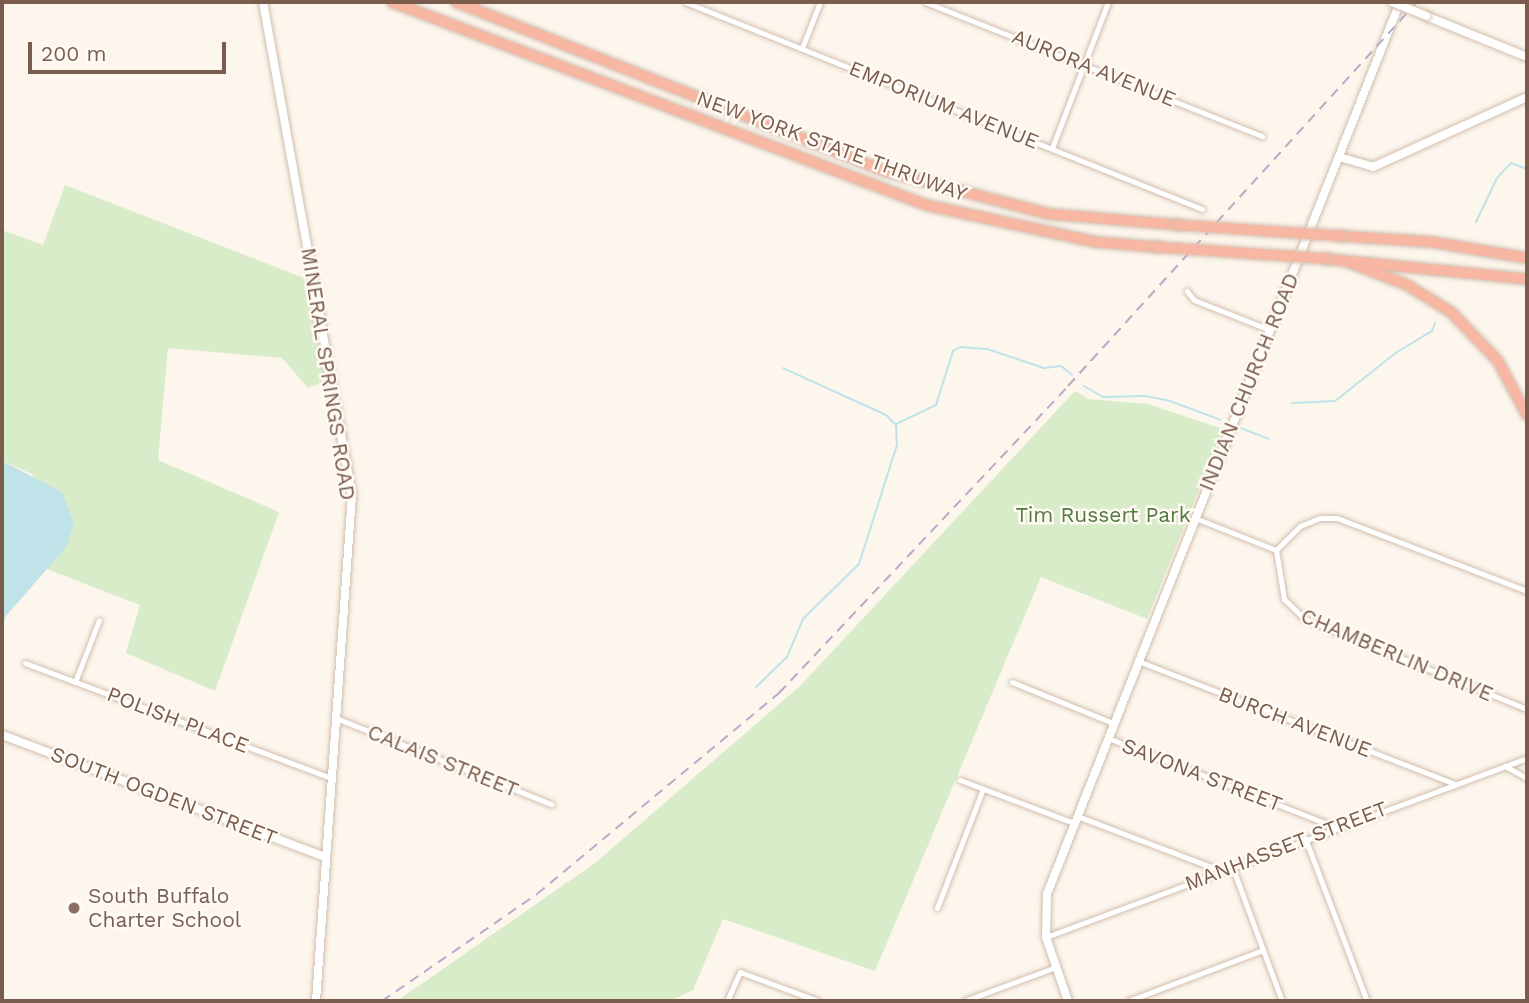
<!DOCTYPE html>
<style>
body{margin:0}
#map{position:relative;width:1529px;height:1003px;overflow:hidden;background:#fdf6ec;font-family:"Work Sans",sans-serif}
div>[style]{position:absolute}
.green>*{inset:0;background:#d8ecc9}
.water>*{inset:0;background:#bfe3e8}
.stream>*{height:2px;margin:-1px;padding:0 1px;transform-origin:1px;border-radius:1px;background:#bfe3e8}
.roads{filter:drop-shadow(0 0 2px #d1beb0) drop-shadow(0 0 2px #d1beb0)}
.street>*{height:5px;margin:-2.5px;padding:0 2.5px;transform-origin:2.5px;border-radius:2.5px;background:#fff}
.secondary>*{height:8px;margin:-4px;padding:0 4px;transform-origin:4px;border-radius:4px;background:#fff}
.highway>*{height:10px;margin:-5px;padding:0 5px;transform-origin:5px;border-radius:5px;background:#f7b7a3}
.rail>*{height:2px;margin-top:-1px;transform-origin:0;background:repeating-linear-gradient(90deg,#b9a8c9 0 10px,transparent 0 17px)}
.bridges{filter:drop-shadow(0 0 2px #d6c0b0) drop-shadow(0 0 2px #d6c0b0)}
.secondary-bridge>*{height:8px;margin:-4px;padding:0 4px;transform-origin:4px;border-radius:4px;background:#fff}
.highway-bridge>*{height:10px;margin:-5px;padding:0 5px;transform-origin:5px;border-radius:5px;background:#f7b7a3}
.dots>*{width:19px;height:19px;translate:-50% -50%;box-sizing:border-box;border:4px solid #fffaf3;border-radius:50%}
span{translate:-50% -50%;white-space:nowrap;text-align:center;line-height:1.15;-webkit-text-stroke:5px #fffaf3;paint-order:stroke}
.street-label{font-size:21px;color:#7a5c4d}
.park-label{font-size:21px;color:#537a41}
.education-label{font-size:21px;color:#785e54}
.left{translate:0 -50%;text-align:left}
.frame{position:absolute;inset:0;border:4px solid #7a5c4d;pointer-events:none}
.scale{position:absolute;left:28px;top:42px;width:198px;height:32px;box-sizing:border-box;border:4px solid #7a5c4d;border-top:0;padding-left:9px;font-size:21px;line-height:24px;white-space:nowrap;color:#7a5c4d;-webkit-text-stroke:5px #fffaf3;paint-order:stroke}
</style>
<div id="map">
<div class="green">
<div style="clip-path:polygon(65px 185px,304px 278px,327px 380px,308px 388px,282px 358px,168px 348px,158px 460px,279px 512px,215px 691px,126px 653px,140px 605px,44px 568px,67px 546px,32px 474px,2px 461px,2px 230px,43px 245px)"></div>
<div style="clip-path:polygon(1075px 391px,1088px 399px,1148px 404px,1223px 429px,1147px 619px,1041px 577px,875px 971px,723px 919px,693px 990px,670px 1001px,397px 1001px,595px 863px,800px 686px)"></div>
</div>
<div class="water">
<div style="clip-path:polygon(2px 461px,62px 492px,74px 524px,67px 546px,6px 616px,2px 628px)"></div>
</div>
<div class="stream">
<div style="left:1476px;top:222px;width:49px;rotate:-64.5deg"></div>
<div style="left:1497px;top:178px;width:21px;rotate:-47deg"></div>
<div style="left:1511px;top:163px;width:17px;rotate:21deg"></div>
<div style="left:1084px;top:386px;width:22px;rotate:30deg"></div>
<div style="left:1103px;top:397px;width:42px;rotate:-1.4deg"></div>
<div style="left:1145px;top:396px;width:25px;rotate:11deg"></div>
<div style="left:1170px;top:401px;width:54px;rotate:20.4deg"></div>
<div style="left:1292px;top:403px;width:43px;rotate:-2.7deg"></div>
<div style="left:1335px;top:401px;width:79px;rotate:-38.3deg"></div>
<div style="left:1397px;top:352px;width:41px;rotate:-31deg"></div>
<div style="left:1432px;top:331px;width:9px;rotate:-69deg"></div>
<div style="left:896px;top:424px;width:44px;rotate:-25.4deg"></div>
<div style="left:936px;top:405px;width:57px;rotate:-72.5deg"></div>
<div style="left:953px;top:351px;width:8px;rotate:-30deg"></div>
<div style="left:960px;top:347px;width:27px;rotate:4deg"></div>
<div style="left:987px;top:349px;width:60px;rotate:18.4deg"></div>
<div style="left:1044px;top:368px;width:17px;rotate:-7deg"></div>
<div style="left:1061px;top:366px;width:14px;rotate:39deg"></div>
<div style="left:1238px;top:427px;width:33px;rotate:21deg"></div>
<div style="left:756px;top:687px;width:43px;rotate:-44.1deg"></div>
<div style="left:787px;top:657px;width:41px;rotate:-67.2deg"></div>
<div style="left:803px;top:619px;width:78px;rotate:-44.5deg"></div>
<div style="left:859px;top:564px;width:125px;rotate:-72.3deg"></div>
<div style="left:897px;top:445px;width:20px;rotate:-93deg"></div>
<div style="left:896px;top:425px;width:14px;rotate:-135deg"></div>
<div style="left:886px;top:415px;width:113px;rotate:-155.5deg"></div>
</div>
<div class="roads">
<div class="street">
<div style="left:685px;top:2px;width:557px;rotate:21.82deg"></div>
<div style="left:925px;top:2px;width:363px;rotate:21.7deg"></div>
<div style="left:802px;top:48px;width:49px;rotate:-68.6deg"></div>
<div style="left:1052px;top:148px;width:156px;rotate:-69deg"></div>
<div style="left:1187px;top:291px;width:11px;rotate:52deg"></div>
<div style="left:1194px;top:300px;width:82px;rotate:21.5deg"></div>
<div style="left:1195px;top:518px;width:87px;rotate:21.6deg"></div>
<div style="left:1276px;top:550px;width:50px;rotate:80.7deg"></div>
<div style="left:1284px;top:599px;width:29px;rotate:44deg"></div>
<div style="left:1305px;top:619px;width:240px;rotate:22.1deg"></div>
<div style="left:1276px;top:550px;width:34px;rotate:-45deg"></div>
<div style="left:1300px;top:526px;width:22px;rotate:-22deg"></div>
<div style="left:1320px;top:518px;width:17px"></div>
<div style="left:1337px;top:518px;width:204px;rotate:21deg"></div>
<div style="left:1138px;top:661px;width:338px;rotate:21.2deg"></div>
<div style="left:25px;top:663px;width:327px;rotate:20.6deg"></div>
<div style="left:75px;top:682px;width:66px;rotate:-68.8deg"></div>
<div style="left:1012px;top:682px;width:109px;rotate:22.1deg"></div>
<div style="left:336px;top:718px;width:232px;rotate:21.8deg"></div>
<div style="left:1108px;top:738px;width:244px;rotate:21.4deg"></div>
<div style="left:1505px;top:766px;width:25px;rotate:29deg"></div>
<div style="left:960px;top:780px;width:122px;rotate:20.7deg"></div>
<div style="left:1077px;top:816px;width:152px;rotate:20.8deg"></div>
<div style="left:1305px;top:838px;width:174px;rotate:69.2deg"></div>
<div style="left:1232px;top:866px;width:144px;rotate:69.7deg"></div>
<div style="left:937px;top:908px;width:128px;rotate:-68.9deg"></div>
<div style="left:1046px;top:937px;width:513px;rotate:-20.41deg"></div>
<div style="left:727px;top:1001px;width:32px;rotate:-66deg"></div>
<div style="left:740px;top:972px;width:83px;rotate:20.4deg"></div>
<div style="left:964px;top:1001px;width:98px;rotate:-20.3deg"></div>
<div style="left:1128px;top:1001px;width:144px;rotate:-20.7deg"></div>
</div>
<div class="secondary">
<div style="left:263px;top:2px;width:501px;rotate:79.77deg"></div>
<div style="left:352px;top:495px;width:507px;rotate:94.07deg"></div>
<div style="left:1426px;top:16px;width:109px;rotate:22.1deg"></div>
<div style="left:1339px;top:157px;width:35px;rotate:16deg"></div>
<div style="left:1373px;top:167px;width:169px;rotate:-24.4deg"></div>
<div style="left:2px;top:735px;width:345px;rotate:20.7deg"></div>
<div style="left:1068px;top:1001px;width:68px;rotate:-109deg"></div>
<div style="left:1046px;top:937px;width:43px;rotate:-88.7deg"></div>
<div style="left:1047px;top:894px;width:959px;rotate:-68.41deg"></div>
</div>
<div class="highway">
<div style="left:392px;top:2px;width:571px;rotate:20.81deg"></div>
<div style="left:926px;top:205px;width:174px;rotate:12.3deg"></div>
<div style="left:1096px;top:242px;width:61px;rotate:4.7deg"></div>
<div style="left:456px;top:2px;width:461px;rotate:21.5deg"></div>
<div style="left:885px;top:171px;width:170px;rotate:14.7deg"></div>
<div style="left:1049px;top:214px;width:130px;rotate:4.8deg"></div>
<div style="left:1341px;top:236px;width:91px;rotate:3.8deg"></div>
<div style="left:1432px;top:242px;width:96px;rotate:9.6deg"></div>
<div style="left:1327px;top:259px;width:201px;rotate:5.7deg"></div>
<div style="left:1346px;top:261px;width:66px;rotate:21.5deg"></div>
<div style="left:1407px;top:285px;width:52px;rotate:31.5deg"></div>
<div style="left:1451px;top:312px;width:68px;rotate:46.2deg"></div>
<div style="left:1498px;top:361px;width:61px;rotate:61.8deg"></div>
</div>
</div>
<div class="rail">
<div style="left:382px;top:1001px;width:188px;rotate:-34.6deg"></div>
<div style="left:537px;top:894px;width:315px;rotate:-39.7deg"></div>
<div style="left:779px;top:693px;width:422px;rotate:-46.7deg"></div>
<div style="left:1068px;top:386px;width:519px;rotate:-47.73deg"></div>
</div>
<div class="bridges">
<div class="secondary-bridge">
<div style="left:1392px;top:2px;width:37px;rotate:22deg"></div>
</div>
<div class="highway-bridge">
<div style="left:1179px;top:225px;width:162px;rotate:3.9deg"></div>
<div style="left:1157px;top:247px;width:170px;rotate:4deg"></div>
</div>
</div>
<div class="dots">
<div style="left:74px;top:908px;background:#8d6e63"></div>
</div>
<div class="street-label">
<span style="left:1094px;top:68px;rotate:22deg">AURORA AVENUE</span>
<span style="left:944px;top:105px;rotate:22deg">EMPORIUM AVENUE</span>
<span style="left:832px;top:146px;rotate:20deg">NEW YORK STATE THRUWAY</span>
<span style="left:328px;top:374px;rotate:81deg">MINERAL SPRINGS ROAD</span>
<span style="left:1249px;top:382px;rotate:-68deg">INDIAN CHURCH ROAD</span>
<span style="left:1397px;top:655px;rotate:23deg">CHAMBERLIN DRIVE</span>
<span style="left:178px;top:720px;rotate:21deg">POLISH PLACE</span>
<span style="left:1295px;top:722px;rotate:21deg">BURCH AVENUE</span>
<span style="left:443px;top:761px;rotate:22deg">CALAIS STREET</span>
<span style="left:1202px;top:775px;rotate:21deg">SAVONA STREET</span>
<span style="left:164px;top:796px;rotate:21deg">SOUTH OGDEN STREET</span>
<span style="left:1286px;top:846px;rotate:-21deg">MANHASSET STREET</span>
</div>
<div class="park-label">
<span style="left:1103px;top:515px">Tim Russert Park</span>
</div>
<div class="education-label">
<span class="left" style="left:88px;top:908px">South Buffalo<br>Charter School</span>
</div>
<div class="frame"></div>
<div class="scale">200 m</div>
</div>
